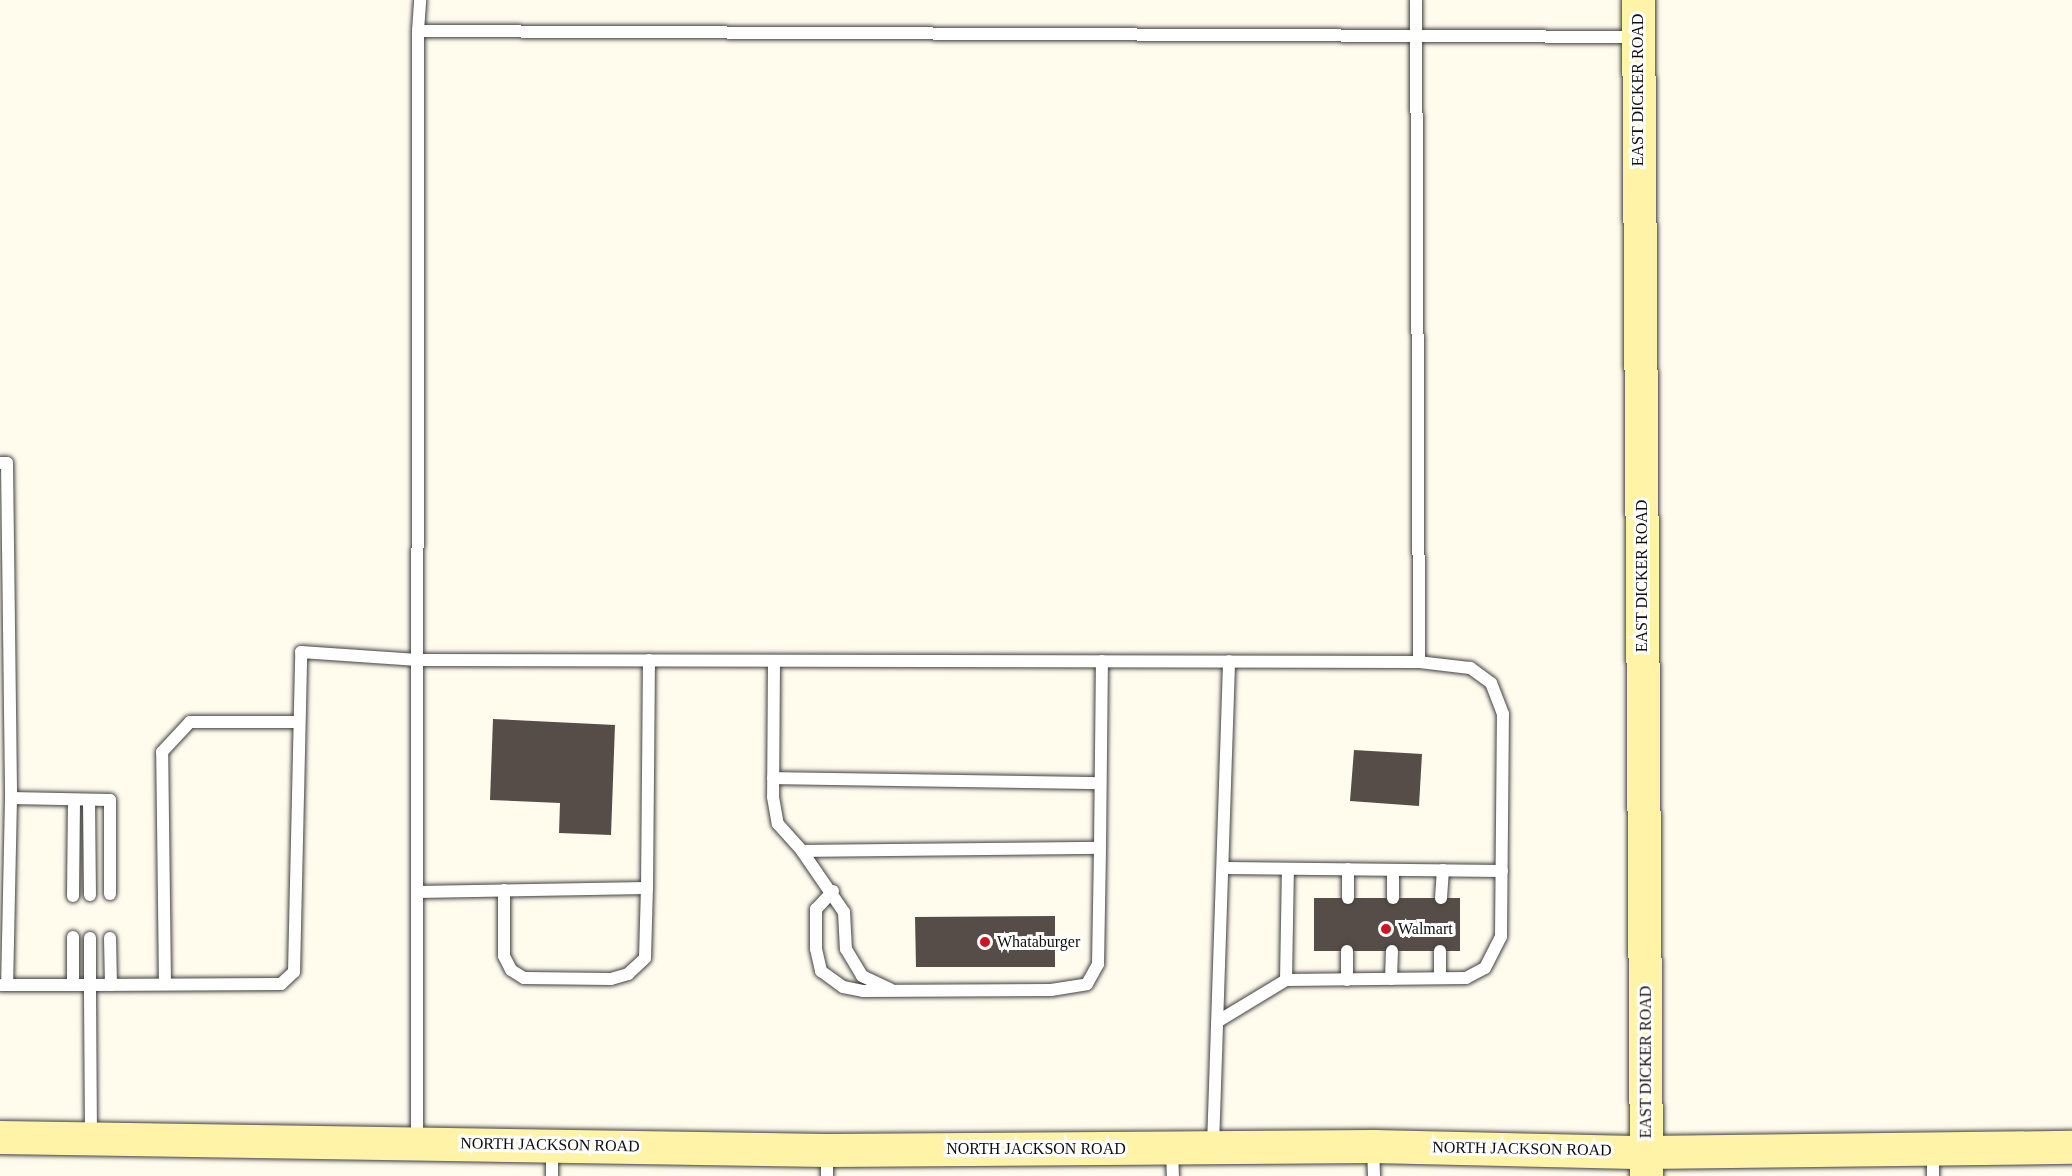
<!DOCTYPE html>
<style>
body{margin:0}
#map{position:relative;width:2072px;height:1176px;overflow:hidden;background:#fffbed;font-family:Georgia,serif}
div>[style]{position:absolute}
.building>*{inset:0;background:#574d48}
.roads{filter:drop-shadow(0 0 2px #404040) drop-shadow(0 0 2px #404040)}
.service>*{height:12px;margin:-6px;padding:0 6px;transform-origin:6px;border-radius:6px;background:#fff}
.secondary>*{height:33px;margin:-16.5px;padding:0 16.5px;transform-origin:16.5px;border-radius:16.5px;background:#fff3a8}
.dots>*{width:16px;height:16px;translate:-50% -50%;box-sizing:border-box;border:3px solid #fff;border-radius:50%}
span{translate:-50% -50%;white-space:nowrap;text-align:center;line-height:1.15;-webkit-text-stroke:6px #fff;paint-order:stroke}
.street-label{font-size:16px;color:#0d0d0d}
.poi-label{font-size:16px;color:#0d0d0d}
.left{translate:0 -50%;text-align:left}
</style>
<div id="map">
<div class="building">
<div style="clip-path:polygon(493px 719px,615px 725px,611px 835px,559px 833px,560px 803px,490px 800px)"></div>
<div style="clip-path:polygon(1354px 750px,1422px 754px,1419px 806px,1350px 801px)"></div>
<div style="clip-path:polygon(1314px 898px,1460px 898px,1460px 951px,1314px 951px)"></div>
<div style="clip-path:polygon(1055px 916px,1055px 967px,916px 967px,915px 917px)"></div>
</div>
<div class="roads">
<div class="service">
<div style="left:418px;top:31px;width:31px;rotate:-86deg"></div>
<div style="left:0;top:463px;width:7px"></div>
<div style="left:7px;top:463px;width:335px;rotate:89.3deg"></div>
<div style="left:11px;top:798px;width:187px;rotate:91.2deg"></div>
<div style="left:774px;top:661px;width:136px;rotate:90.4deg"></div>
<div style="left:773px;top:797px;width:27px;rotate:80deg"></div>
<div style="left:778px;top:824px;width:36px;rotate:48deg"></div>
<div style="left:802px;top:851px;width:298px;rotate:-0.6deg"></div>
<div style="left:1100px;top:848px;width:187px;rotate:-89.4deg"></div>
<div style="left:773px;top:778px;width:327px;rotate:0.9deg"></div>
<div style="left:11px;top:798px;width:99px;rotate:1.2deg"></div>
<div style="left:110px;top:800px;width:94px;rotate:90deg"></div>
<div style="left:89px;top:800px;width:95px;rotate:89.4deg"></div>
<div style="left:802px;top:851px;width:74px;rotate:55.5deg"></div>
<div style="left:844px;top:912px;width:37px;rotate:87deg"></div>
<div style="left:846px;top:949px;width:31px;rotate:59deg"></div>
<div style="left:862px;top:976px;width:31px;rotate:25deg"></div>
<div style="left:1224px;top:868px;width:278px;rotate:0.6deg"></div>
<div style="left:504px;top:890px;width:66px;rotate:90deg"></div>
<div style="left:504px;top:956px;width:16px;rotate:63deg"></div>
<div style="left:511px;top:970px;width:15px;rotate:32deg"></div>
<div style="left:524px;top:978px;width:87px;rotate:0.7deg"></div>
<div style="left:611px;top:979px;width:18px;rotate:-16deg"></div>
<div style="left:628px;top:974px;width:23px;rotate:-43deg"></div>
<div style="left:645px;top:958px;width:70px;rotate:-88.4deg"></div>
<div style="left:833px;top:891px;width:25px;rotate:133deg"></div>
<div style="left:816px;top:909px;width:40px;rotate:90deg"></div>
<div style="left:816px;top:949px;width:23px;rotate:77deg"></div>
<div style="left:821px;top:971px;width:27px;rotate:36deg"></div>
<div style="left:843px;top:987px;width:20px;rotate:11deg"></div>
<div style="left:863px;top:991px;width:188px;rotate:-0.3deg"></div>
<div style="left:1051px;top:990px;width:36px;rotate:-9deg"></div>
<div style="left:1087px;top:984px;width:23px;rotate:-61deg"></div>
<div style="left:1098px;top:964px;width:116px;rotate:-89deg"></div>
<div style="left:417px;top:892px;width:230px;rotate:-1deg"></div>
<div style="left:647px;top:888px;width:228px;rotate:-89.5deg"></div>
<div style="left:73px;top:896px;width:96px;rotate:-89.4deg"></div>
<div style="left:1348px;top:898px;width:29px;rotate:-90deg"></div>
<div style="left:1393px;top:898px;width:28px;rotate:-90deg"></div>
<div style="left:1441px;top:898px;width:28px;rotate:-86deg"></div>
<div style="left:110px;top:938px;width:47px;rotate:88.8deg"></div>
<div style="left:1347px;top:951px;width:29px;rotate:90deg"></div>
<div style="left:1440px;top:978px;width:27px;rotate:-90deg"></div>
<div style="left:1391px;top:979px;width:28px;rotate:-88deg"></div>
<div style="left:1286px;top:980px;width:111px;rotate:-89deg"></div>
<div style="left:165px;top:984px;width:232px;rotate:-90.7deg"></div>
<div style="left:162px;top:752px;width:41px;rotate:-47deg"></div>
<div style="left:190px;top:722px;width:109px"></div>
<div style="left:1px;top:985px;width:89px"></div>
<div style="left:90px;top:985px;width:47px;rotate:-90deg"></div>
<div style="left:73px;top:985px;width:48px;rotate:-90deg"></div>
<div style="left:1220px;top:1020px;width:77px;rotate:-31.2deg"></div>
<div style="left:1286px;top:980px;width:180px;rotate:-0.6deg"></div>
<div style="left:1466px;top:978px;width:21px;rotate:-28deg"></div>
<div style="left:1485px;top:968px;width:35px;rotate:-63deg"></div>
<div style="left:1501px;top:937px;width:223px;rotate:-89.5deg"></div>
<div style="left:1503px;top:714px;width:33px;rotate:-111deg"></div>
<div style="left:1491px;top:683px;width:26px;rotate:-144deg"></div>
<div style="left:1470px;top:668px;width:51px;rotate:-173.3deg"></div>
<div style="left:91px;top:1137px;width:152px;rotate:-90.4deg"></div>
<div style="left:90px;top:985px;width:191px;rotate:-0.3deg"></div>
<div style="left:281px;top:984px;width:18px;rotate:-43deg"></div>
<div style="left:294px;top:972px;width:320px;rotate:-88.7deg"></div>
<div style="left:301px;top:652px;width:117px;rotate:3.9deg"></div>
<div style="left:418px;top:660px;width:1001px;rotate:0.11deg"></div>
<div style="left:1419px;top:662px;width:662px;rotate:-90.26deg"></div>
<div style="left:417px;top:1142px;width:1111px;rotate:-89.95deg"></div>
<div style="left:418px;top:31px;width:1218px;rotate:0.28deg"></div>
<div style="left:1213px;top:1146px;width:485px;rotate:-88.1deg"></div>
<div style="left:1373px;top:1147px;width:29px;rotate:88deg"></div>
<div style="left:1172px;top:1150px;width:26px;rotate:88deg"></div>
<div style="left:1933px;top:1150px;width:26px;rotate:90deg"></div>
<div style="left:827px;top:1151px;width:25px;rotate:90deg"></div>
<div style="left:552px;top:1176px;width:30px;rotate:-90deg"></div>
</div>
<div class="secondary">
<div style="left:1638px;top:0;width:1176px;rotate:89.61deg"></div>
<div style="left:0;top:1137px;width:827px;rotate:0.9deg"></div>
<div style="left:827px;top:1150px;width:546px;rotate:-0.42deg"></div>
<div style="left:1373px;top:1146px;width:273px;rotate:1.3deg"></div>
<div style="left:1646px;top:1152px;width:426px;rotate:-0.7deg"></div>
</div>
</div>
<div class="dots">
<div style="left:1386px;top:929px;background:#cc1623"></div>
<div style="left:985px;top:942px;background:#cc1623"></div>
</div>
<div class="street-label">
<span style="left:1638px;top:90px;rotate:-90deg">EAST DICKER ROAD</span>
<span style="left:1642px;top:576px;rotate:-90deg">EAST DICKER ROAD</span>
<span style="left:1646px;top:1062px;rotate:-90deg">EAST DICKER ROAD</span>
<span style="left:550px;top:1145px;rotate:1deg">NORTH JACKSON ROAD</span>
<span style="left:1036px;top:1149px">NORTH JACKSON ROAD</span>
<span style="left:1522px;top:1149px;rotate:1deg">NORTH JACKSON ROAD</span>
</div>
<div class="poi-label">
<span class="left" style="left:1398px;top:929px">Walmart</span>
<span class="left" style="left:997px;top:942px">Whataburger</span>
</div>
</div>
